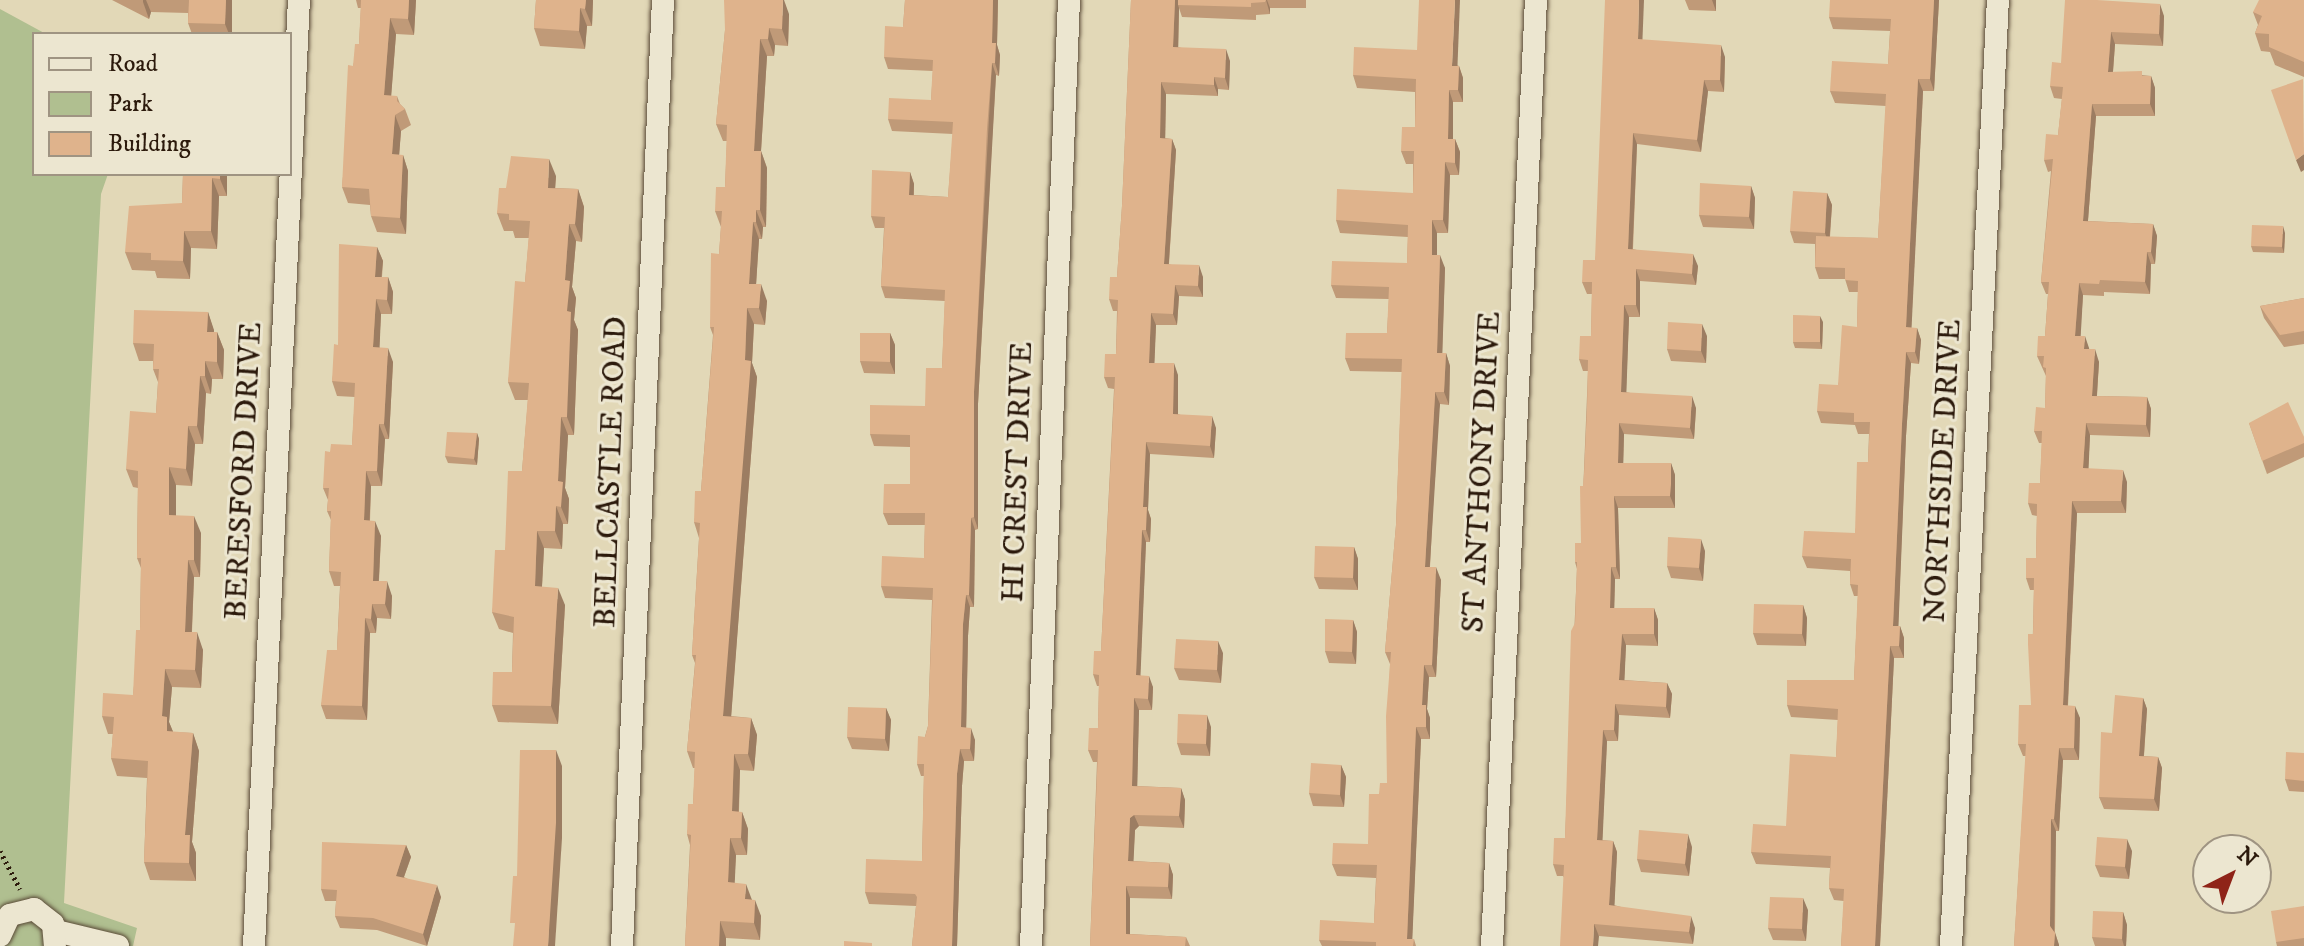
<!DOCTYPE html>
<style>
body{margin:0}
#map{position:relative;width:2304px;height:946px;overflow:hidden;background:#e2d8b7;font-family:"IM FELL DW Pica",serif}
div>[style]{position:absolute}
.green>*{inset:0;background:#b0bf90}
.path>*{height:5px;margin-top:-2.5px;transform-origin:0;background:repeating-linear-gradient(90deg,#2c1a0c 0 2px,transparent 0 6px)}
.roads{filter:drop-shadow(0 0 2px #5a4a37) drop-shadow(0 0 2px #5a4a37)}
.street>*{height:22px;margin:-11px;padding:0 11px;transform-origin:11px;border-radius:11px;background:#ece6d0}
.wall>*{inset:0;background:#c09a78}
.shaded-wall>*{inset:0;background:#9c7d62}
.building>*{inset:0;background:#dfb38c}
span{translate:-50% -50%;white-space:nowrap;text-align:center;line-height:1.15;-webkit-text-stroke:6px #ece6d0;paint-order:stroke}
.street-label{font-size:32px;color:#2c1a0c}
.legend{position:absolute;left:32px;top:32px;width:260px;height:144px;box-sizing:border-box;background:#ece6d0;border:2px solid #9f9482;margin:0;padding:10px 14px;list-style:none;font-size:24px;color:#2c1a0c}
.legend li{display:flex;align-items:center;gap:16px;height:40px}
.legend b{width:40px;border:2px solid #9f9482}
.north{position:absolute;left:2192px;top:834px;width:80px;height:80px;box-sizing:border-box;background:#ece6d0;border:2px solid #9f9482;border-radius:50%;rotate:42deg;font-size:22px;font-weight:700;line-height:32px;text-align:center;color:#2c1a0c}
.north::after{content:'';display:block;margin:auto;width:28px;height:36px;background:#8f2418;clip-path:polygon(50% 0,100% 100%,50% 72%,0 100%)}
</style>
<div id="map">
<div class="green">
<div style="clip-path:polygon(0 9px,46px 34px,34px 34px,34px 174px,108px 174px,101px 194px,64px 903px,137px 928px,133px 946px,0 946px)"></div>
</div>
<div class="path">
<div style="left:0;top:851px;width:43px;rotate:62.2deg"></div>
</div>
<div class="roads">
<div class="street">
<div style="left:56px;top:931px;width:64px;rotate:13.6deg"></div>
<div style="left:0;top:936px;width:23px;rotate:-65deg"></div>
<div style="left:10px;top:915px;width:25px;rotate:-14deg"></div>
<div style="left:34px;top:909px;width:24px;rotate:38deg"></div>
<div style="left:53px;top:924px;width:22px;rotate:85deg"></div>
<div style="left:254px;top:946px;width:947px;rotate:-87.28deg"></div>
<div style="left:622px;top:946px;width:947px;rotate:-87.52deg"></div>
<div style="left:1031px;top:946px;width:947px;rotate:-87.7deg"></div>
<div style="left:1492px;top:946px;width:947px;rotate:-87.34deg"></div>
<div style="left:1951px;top:946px;width:947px;rotate:-87.16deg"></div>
</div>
</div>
<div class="wall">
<div style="clip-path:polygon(112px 0,232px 0,232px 34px,192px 34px,188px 23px,188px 13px,151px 12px,149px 19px)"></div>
<div style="clip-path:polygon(356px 0,416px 0,414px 35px,396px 34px,391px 96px,397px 96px,400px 104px,405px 109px,411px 125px,401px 131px,399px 155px,403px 155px,408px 171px,406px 234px,377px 232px,371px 216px,370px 205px,348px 203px,342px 187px,353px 66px,359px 44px,361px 8px,358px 8px)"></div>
<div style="clip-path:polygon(536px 0,593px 0,592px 26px,587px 26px,585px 49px,540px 46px,534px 28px)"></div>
<div style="clip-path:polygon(905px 0,998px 0,997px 45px,1000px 55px,999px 76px,996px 75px,992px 141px,978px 404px,978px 529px,975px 530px,974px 607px,970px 607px,968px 636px,966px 728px,975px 740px,974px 761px,964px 761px,962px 786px,957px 946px,912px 946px,916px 906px,869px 904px,865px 892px,922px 861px,924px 776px,921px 776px,917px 764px,928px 726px,932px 600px,885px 598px,881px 586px,924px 558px,925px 525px,888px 525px,883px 513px,910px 484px,910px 447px,874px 446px,870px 434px,925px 406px,942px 368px,945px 301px,885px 298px,881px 286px,884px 228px,875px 228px,871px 216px,910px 172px,914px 184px,914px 195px,948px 197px,953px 134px,892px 131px,888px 119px,931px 100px,933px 71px,888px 69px,884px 57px,903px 27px)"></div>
<div style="clip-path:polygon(1131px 0,1306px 0,1306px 8px,1270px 8px,1270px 14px,1256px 15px,1256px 20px,1182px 17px,1179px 8px,1178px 47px,1230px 61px,1229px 90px,1218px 89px,1218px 96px,1166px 94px,1165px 138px,1172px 139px,1176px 150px,1169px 264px,1203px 277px,1203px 297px,1179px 296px,1177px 325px,1156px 325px,1154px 363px,1178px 375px,1178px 414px,1216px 428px,1214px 458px,1150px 454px,1148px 510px,1151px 519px,1150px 542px,1146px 542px,1140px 675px,1153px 687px,1152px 710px,1139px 710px,1137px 786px,1181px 788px,1185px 800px,1185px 805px,1184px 828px,1139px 826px,1135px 830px,1133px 861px,1169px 863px,1173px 875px,1172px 899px,1130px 898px,1130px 934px,1186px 937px,1190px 946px,1090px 946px,1097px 762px,1093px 762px,1088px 750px,1098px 728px,1099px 686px,1097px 686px,1093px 674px,1101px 651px,1114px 389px,1108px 388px,1104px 377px,1116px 354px,1117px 311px,1113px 311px,1109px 299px,1117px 277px,1122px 206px)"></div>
<div style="clip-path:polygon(1685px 0,1716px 0,1716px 11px,1689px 10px)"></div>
<div style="clip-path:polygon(1939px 0,1934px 91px,1923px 91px,1911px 328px,1917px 328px,1921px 340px,1919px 364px,1911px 363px,1906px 436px,1898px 626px,1900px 626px,1904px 638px,1904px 658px,1894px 658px,1880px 946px,1841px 946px,1844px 901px,1834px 900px,1829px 888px,1830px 868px,1756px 864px,1751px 852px,1786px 826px,1836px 757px,1838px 720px,1791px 717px,1787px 705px,1854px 680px,1858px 596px,1854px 596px,1850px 584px,1850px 571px,1807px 568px,1802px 556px,1855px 533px,1868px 462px,1869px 434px,1858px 434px,1855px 425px,1821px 423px,1817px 411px,1838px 385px,1857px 327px,1858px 292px,1849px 292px,1845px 279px,1819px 279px,1815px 267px,1815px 244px,1794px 243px,1790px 231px,1827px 193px,1832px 205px,1830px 237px,1878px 238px,1886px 106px,1835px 103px,1830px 91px,1888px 64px,1890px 31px,1833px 29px,1829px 17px)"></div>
<div style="clip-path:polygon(2304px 0,2304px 77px,2275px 65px,2270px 52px,2261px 51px,2255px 33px,2258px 25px,2253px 12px)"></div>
<div style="clip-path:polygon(2102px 1px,2164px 16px,2163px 46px,2115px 44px,2113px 72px,2151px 76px,2155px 88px,2155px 116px,2096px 116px,2088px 221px,2153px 224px,2157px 236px,2155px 264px,2151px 264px,2150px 294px,2104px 292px,2104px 296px,2083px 295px,2080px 336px,2099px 362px,2097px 396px,2147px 397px,2151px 409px,2150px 437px,2090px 435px,2088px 469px,2127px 482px,2126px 513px,2077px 513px,2068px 706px,2080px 718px,2079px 760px,2063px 760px,2059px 831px,2056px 831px,2055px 932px,2059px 945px,2014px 946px,2026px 756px,2023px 756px,2018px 744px,2031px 705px,2034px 590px,2030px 590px,2026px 578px,2036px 558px,2037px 516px,2032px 515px,2028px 503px,2040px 483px,2042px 443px,2039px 443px,2034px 431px,2045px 408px,2046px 376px,2037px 356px,2045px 336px,2048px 294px,2046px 294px,2041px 282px,2051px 171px,2048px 172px,2044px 160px,2058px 135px,2062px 99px,2054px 98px,2050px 86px)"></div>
<div style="clip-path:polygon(789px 14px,788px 46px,775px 45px,774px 56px,767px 56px,761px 151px,767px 168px,766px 227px,763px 227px,762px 239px,759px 239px,756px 284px,767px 301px,765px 325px,754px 324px,752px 363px,757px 377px,731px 716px,751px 718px,757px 735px,754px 771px,740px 770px,739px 812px,742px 812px,748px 829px,747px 855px,736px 855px,734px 883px,752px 900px,761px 916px,760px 940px,726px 938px,726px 946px,685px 946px,690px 845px,687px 834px,693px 804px,695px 768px,693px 768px,687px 751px,695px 663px,692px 655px,699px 538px,694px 522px,701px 491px,713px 335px,710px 327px,719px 254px,721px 227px,715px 211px,725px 187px,727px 141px,723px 141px,716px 124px,725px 30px)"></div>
<div style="clip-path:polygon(1642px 40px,1725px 57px,1724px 92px,1708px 91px,1701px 152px,1637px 144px,1633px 249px,1698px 266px,1696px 285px,1640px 281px,1640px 317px,1629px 317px,1626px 392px,1696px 408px,1694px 439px,1624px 434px,1623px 463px,1671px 463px,1675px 475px,1675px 508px,1618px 508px,1620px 579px,1615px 579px,1614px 608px,1654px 608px,1658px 620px,1658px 646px,1626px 645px,1624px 680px,1667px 683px,1672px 694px,1670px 718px,1619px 715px,1618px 741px,1607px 741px,1602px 840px,1613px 841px,1617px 852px,1614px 905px,1695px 928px,1693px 944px,1599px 936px,1563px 876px,1557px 876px,1553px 864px,1565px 838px,1577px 569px,1575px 562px,1581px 543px,1588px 371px,1583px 371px,1579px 359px,1591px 336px,1592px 294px,1587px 294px,1582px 282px,1595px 260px)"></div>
<div style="clip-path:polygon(1417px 50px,1459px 66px,1463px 78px,1463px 102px,1453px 102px,1453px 139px,1455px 139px,1460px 152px,1459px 175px,1450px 175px,1448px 233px,1437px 233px,1437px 255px,1445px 268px,1442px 353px,1446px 353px,1450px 366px,1449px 405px,1440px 404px,1439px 409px,1433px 507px,1430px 567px,1441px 580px,1436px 677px,1429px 677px,1427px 709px,1430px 718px,1430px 739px,1421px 739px,1412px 939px,1414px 939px,1416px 946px,1322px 946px,1319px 940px,1374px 923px,1376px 878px,1337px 876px,1332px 864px,1368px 844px,1379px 794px,1387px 783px,1390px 664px,1385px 652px,1396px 525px,1402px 372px,1350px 371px,1345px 358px,1387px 333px,1389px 299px,1336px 298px,1331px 285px,1407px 263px,1408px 237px,1340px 233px,1336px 220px,1413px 193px,1413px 164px,1406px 164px,1401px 151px,1415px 127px,1415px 92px,1357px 88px,1353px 75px)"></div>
<div style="clip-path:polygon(183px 174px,227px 174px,227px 196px,219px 196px,217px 249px,191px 248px,190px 279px,157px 278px,155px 271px,132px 270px,125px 252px,182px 203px)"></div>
<div style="clip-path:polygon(556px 176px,555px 188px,578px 189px,584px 207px,582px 242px,576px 241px,572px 287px,576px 298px,574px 320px,578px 330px,574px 435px,568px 435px,565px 488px,569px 499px,568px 524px,563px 524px,562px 549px,544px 548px,542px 587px,565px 605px,558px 724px,498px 722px,492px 705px,512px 672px,513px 633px,499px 629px,492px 612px,522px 471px,528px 400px,515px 400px,508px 382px,525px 282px,529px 238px,515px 238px,513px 231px,504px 231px,497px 213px,506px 188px)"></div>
<div style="clip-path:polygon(1751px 186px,1755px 198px,1754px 229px,1703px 227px,1699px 215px)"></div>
<div style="clip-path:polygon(2285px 233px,2284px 253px,2253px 252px,2251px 246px)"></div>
<div style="clip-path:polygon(377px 247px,383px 261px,382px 277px,388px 277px,393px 292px,392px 314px,381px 314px,379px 347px,393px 362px,389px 439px,385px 439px,382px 486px,371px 486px,370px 521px,381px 536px,379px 581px,392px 596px,391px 619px,377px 618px,376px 633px,370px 633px,367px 720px,326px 719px,321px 705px,337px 650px,340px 586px,334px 586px,329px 571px,331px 520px,327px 511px,328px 500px,323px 488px,330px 452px,352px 445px,355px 397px,337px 396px,332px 381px,338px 345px)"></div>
<div style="clip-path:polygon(2304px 298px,2304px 344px,2284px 347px,2264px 318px,2260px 306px)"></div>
<div style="clip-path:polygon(208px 312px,214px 332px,217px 332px,224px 350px,223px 379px,212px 379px,211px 394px,206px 393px,203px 444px,195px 444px,192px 486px,176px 485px,176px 516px,201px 533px,200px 577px,194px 577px,192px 632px,203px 650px,201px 688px,172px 687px,169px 722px,173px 732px,193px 733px,199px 751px,192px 842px,196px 853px,196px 881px,150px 880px,144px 862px,147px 778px,117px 776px,111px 758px,113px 734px,108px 734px,102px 716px,133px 695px,140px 630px,141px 568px,137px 558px,138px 488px,133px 487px,126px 469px,156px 413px,158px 382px,153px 369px,153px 361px,139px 361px,133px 343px)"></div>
<div style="clip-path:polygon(1823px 322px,1822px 349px,1795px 348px,1793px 342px)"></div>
<div style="clip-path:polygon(890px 333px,895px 345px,895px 374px,864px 373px,860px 361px)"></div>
<div style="clip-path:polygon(1707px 336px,1706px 363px,1671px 361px,1667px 349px)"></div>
<div style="clip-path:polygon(2249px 423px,2304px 437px,2304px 457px,2267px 474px)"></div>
<div style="clip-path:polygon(477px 433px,479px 439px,477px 465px,448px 463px,445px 456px)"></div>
<div style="clip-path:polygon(1354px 547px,1358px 559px,1358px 590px,1319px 589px,1314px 577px)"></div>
<div style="clip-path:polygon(1705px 551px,1703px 581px,1671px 578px,1667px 566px)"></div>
<div style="clip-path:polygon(1803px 605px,1807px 618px,1806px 646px,1757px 645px,1753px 633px)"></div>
<div style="clip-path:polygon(1353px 620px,1357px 632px,1356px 664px,1329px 663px,1325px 651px)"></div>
<div style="clip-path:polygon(1223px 653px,1221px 683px,1179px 680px,1174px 668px)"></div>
<div style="clip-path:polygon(2143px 698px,2147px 709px,2144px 756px,2158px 757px,2162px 768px,2159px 811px,2104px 809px,2099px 797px,2112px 733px)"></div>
<div style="clip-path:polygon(886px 708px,891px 720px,889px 751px,852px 749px,847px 737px)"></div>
<div style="clip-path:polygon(1211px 727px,1210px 756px,1181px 755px,1177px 743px)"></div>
<div style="clip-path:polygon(2304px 753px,2304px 792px,2289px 791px,2285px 779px)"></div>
<div style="clip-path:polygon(1341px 765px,1346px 777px,1344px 807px,1313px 806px,1309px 793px)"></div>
<div style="clip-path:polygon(406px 845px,411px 857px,404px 877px,441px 897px,427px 946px,377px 930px,340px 928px,335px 916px,336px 901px,325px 901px,321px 889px)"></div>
<div style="clip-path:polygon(1692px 847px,1689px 876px,1641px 872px,1637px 859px)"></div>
<div style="clip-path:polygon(2132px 851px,2129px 879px,2100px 877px,2095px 865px)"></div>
<div style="clip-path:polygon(2304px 906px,2304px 946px,2277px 946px,2276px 942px)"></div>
<div style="clip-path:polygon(1808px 910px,1806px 941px,1773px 940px,1768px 928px)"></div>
<div style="clip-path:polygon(2123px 912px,2127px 925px,2126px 946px,2095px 946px,2092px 937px)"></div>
</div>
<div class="shaded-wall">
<div style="clip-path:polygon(143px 0,146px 0,151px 12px,149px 19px,143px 2px)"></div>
<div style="clip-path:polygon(226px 0,232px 0,232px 34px,229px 34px,225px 24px)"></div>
<div style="clip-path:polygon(409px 0,416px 0,414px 35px,408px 19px)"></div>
<div style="clip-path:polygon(586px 0,593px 0,592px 26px,585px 9px)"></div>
<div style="clip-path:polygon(783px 0,784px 0,789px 14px,788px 46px,782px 29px)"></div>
<div style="clip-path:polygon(993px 0,998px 0,997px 45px,1000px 55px,999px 76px,995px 63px,992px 43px)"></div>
<div style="clip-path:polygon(1175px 0,1179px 0,1178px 5px,1179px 8px,1178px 58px,1173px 47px)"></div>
<div style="clip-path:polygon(1266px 0,1267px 0,1270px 8px,1270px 14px)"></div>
<div style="clip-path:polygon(1455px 0,1460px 0,1457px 78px,1452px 66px)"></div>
<div style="clip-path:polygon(1639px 0,1644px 0,1642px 51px,1638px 39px)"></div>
<div style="clip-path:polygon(1712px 0,1716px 0,1716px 11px)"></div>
<div style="clip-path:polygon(1934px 0,1939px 0,1934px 91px,1930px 79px)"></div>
<div style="clip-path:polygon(2160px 4px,2164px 16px,2163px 46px,2159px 34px)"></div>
<div style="clip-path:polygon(580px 8px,587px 26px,585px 49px,579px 31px)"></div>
<div style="clip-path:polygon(390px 18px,396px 34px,390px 111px,384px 95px)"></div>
<div style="clip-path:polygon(769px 28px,775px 45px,774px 56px,768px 39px)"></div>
<div style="clip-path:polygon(2111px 32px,2115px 44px,2112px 84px,2108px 72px)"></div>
<div style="clip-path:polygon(760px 39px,767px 56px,760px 167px,754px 151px)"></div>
<div style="clip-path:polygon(1721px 45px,1725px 57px,1724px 92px,1720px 80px)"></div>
<div style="clip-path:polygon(1226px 49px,1230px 61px,1229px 90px,1225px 78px)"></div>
<div style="clip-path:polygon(992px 63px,996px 75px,978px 404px,978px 529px,974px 517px,974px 392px)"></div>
<div style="clip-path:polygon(1459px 66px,1463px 78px,1463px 102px,1458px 90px)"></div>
<div style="clip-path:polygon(2151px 76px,2155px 88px,2155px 116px,2150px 104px)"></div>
<div style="clip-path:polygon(1214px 77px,1218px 89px,1218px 96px,1214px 85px)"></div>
<div style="clip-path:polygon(1918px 79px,1923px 91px,1911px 339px,1906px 327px)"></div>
<div style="clip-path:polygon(1704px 80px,1708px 91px,1701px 152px,1697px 140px)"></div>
<div style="clip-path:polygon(1161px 82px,1166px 94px,1165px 150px,1160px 138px)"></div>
<div style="clip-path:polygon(1449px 90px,1453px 102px,1453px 151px,1448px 139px)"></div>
<div style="clip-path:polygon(2092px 104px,2096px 116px,2087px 233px,2083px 221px)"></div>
<div style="clip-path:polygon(395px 115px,401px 131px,398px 170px,392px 154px)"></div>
<div style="clip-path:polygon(1633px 133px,1637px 144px,1632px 260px,1628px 249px)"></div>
<div style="clip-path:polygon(1172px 139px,1176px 150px,1168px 276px,1164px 264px)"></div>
<div style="clip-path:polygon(1455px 139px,1460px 152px,1459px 175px,1455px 163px)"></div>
<div style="clip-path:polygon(761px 151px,767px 168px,766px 227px,760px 210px)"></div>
<div style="clip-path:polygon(2304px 154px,2304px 170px,2301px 172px,2296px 160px)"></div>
<div style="clip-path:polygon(403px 155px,408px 171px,406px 234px,400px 218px)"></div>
<div style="clip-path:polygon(549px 159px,556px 176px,554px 205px,548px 188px)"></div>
<div style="clip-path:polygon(1445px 162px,1450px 175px,1448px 233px,1443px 220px)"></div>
<div style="clip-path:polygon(910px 172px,914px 184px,913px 207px,909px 195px)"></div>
<div style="clip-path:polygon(220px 174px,227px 174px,227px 196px,220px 179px)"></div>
<div style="clip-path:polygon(212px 178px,219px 196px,217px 249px,211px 231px)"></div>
<div style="clip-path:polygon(1751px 186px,1755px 198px,1754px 229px,1749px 217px)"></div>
<div style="clip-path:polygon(578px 189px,584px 207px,582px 242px,575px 224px)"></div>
<div style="clip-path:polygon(1827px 193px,1832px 205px,1829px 245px,1825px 233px)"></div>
<div style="clip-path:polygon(756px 210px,763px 227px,762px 239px,756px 222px)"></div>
<div style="clip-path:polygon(1432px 220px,1437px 233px,1437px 268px,1432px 255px)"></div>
<div style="clip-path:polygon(753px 222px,759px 239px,755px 301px,749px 284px)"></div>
<div style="clip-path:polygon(569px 224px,576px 241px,572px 287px,576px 298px,574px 320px,578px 330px,574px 435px,567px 417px,567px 311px,565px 280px)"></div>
<div style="clip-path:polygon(2153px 224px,2157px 236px,2155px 264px,2151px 252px)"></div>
<div style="clip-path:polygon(2283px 226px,2285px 233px,2284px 253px,2282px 247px)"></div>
<div style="clip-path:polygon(184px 231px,191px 248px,190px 279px,183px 261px)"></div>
<div style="clip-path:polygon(377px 247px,383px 261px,380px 291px,375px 277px)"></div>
<div style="clip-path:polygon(2147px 252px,2151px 264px,2150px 294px,2145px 282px)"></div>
<div style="clip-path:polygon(1693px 254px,1698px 266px,1696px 285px,1692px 274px)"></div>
<div style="clip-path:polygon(1440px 255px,1445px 268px,1442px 365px,1437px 353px)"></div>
<div style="clip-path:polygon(1199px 265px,1203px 277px,1203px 297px,1198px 286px)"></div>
<div style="clip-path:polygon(1636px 269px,1640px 281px,1640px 317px,1636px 305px)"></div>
<div style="clip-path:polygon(388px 277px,393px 292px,392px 314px,387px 300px)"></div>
<div style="clip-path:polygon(2079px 283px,2083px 295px,2080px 348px,2075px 336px)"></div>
<div style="clip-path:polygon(761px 284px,767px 301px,765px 325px,759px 308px)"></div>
<div style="clip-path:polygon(1175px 285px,1179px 296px,1177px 325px,1173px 314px)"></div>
<div style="clip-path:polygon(376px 299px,381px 314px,379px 361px,373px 347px)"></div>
<div style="clip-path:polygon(1624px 305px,1629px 317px,1626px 403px,1621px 392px)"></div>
<div style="clip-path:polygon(747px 308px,754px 324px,752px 363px,757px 377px,730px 732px,723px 716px,745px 360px)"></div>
<div style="clip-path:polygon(208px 312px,214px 330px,213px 349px,207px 332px)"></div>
<div style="clip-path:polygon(1151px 313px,1156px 325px,1154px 375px,1149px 363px)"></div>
<div style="clip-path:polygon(1820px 316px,1823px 322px,1822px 349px,1820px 342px)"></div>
<div style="clip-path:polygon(1702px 324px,1707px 336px,1706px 363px,1701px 351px)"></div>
<div style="clip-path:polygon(1917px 328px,1921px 340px,1919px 364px,1915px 352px)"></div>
<div style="clip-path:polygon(217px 332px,224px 350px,223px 379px,217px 362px)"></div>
<div style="clip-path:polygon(890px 333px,895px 345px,895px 374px,890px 362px)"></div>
<div style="clip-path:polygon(2085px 336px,2089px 348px,2089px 361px,2084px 349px)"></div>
<div style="clip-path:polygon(388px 348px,393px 362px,389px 439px,384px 424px)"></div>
<div style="clip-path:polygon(2095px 349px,2099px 362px,2096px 408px,2092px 396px)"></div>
<div style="clip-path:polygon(1906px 352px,1911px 363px,1906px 436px,1898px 638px,1893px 626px,1902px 424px)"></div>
<div style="clip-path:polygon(1446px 353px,1450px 366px,1449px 405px,1444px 392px)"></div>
<div style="clip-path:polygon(205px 361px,212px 379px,211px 394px,205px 376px)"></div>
<div style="clip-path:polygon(1174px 363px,1178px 375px,1178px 426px,1173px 414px)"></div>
<div style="clip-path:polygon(200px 376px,206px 393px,203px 444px,197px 426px)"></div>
<div style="clip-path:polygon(1435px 392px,1440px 404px,1429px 579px,1425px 567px)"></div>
<div style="clip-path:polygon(1692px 396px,1696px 408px,1694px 439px,1690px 428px)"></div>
<div style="clip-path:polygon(2147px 397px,2151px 409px,2150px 437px,2146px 425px)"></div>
<div style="clip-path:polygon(1212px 416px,1216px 428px,1214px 458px,1210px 446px)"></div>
<div style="clip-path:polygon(561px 417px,568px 435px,565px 488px,569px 499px,568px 524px,561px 507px,558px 481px)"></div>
<div style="clip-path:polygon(1619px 423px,1624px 434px,1623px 474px,1618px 463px)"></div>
<div style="clip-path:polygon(2086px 423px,2090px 435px,2088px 481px,2083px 468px)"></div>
<div style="clip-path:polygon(379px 424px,385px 439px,382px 486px,377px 471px)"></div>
<div style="clip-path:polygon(188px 426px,195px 444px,192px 486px,186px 469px)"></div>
<div style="clip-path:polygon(477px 433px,479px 439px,477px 465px,474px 459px)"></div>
<div style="clip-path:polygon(1146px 442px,1150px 454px,1148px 510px,1151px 519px,1150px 542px,1146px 530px,1143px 507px)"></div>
<div style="clip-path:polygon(1671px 463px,1675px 475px,1675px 508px,1670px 496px)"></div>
<div style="clip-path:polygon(169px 467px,176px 485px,176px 533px,169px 515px)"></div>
<div style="clip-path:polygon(2123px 470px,2127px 482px,2126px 513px,2121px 501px)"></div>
<div style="clip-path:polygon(366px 471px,371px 486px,369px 535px,364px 520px)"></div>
<div style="clip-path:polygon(1614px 496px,1618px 508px,1620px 579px,1616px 567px)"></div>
<div style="clip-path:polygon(2072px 501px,2077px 513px,2067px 718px,2063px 705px)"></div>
<div style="clip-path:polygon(556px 506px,563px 524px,562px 549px,555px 531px)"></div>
<div style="clip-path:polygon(194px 516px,201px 533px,200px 577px,194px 560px)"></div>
<div style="clip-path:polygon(971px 518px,975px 530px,974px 607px,969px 595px)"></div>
<div style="clip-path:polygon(375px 521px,381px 536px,378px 595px,373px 581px)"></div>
<div style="clip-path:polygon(1142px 530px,1146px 542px,1140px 687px,1136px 675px)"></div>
<div style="clip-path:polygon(537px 531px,544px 548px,541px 604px,535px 586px)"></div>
<div style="clip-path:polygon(1701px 539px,1705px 551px,1703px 581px,1699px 568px)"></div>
<div style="clip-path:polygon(1354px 547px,1358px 559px,1358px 590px,1353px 578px)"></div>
<div style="clip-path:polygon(188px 560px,194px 577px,191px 649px,185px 632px)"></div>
<div style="clip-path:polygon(1436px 567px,1441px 580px,1436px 677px,1432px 665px)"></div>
<div style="clip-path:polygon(1611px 567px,1615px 579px,1614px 619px,1610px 608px)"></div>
<div style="clip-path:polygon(387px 581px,392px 596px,391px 619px,385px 604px)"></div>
<div style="clip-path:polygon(558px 588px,565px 605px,558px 724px,551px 706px)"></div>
<div style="clip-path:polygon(966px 595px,970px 607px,968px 636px,966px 739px,961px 727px,963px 624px)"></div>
<div style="clip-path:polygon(372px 604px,377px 618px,376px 633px,371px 619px)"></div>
<div style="clip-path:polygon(1803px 605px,1807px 618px,1806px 646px,1802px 634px)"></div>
<div style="clip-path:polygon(1654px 608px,1658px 620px,1658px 646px,1654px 634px)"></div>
<div style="clip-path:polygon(365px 618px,370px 633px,367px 720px,362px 706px)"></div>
<div style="clip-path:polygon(1353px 620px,1357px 632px,1356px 664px,1352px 652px)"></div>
<div style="clip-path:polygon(1900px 626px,1904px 638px,1904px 658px,1899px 646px)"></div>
<div style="clip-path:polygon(197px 632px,203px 650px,201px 688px,195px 670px)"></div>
<div style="clip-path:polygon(1622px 634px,1626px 645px,1624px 691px,1619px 680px)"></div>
<div style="clip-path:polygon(1218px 641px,1223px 653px,1221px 683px,1217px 670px)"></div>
<div style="clip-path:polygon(1890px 646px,1894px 658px,1880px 946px,1875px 946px)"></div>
<div style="clip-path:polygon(1424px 665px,1429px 677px,1427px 709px,1430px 718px,1430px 739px,1426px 727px,1422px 705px)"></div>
<div style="clip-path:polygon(165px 669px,172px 687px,169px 722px,174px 734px,173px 749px,162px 716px)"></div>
<div style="clip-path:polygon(1149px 676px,1153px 687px,1152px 710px,1148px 699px)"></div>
<div style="clip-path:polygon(1667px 683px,1672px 694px,1670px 718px,1666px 707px)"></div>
<div style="clip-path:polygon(1134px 698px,1139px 710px,1137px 798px,1132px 786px)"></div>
<div style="clip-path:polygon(2143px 698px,2147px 709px,2143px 767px,2139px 756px)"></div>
<div style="clip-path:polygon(1615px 704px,1619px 715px,1618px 741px,1614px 730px)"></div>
<div style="clip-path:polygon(2075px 706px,2080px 718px,2079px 760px,2074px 748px)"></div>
<div style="clip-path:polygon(886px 708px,891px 720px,889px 751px,885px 739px)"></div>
<div style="clip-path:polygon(1207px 715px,1211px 727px,1210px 756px,1206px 744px)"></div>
<div style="clip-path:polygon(751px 718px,757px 735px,754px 771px,748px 754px)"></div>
<div style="clip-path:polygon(1416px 727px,1421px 739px,1412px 946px,1407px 939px)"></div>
<div style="clip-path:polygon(971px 728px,975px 740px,974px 761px,970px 749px)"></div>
<div style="clip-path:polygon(1603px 730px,1607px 741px,1602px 852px,1597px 840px)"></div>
<div style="clip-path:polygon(193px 733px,199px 751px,192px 842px,196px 853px,196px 881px,189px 863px,185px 835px)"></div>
<div style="clip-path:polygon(2059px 748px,2063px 760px,2059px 831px,2054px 819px)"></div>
<div style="clip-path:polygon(960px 749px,964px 761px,962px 786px,957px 946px,952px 946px,957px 774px)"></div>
<div style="clip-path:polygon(556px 750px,562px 766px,562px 838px,555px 946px,548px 946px)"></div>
<div style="clip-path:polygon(734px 754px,740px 770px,738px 828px,732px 811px)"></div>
<div style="clip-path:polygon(2158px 757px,2162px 768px,2159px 811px,2154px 799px)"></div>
<div style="clip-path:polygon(1341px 765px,1346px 777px,1344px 807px,1340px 795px)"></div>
<div style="clip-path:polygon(1181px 788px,1185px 800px,1184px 828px,1179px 816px)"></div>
<div style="clip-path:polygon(742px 812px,748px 829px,747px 855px,741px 838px)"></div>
<div style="clip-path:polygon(1134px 815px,1139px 826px,1135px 830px,1133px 873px,1128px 861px,1130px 818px)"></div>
<div style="clip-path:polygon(2051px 819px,2056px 831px,2054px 938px,2050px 926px)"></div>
<div style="clip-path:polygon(1688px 834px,1692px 847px,1689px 876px,1685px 864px)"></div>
<div style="clip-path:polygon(730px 838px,736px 855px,734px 899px,728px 882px)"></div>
<div style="clip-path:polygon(2127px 839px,2132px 851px,2129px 879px,2125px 867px)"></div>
<div style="clip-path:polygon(1613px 841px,1617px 852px,1614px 916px,1609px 905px)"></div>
<div style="clip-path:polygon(406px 845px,411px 857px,400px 888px,396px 876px)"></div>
<div style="clip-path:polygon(1169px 863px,1173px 875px,1172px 899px,1168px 887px)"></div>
<div style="clip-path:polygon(746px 884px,752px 900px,745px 899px)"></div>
<div style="clip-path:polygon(437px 885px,441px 897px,427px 946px,423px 934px)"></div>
<div style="clip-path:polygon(1126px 886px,1130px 898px,1130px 946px,1126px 934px)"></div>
<div style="clip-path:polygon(1803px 898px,1808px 910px,1806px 941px,1802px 929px)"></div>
<div style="clip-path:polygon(755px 900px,761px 916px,760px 940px,754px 923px)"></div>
<div style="clip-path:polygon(2123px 912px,2127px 925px,2126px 946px,2124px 946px,2122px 939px)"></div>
<div style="clip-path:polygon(1691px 916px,1695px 928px,1693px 944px,1689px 932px)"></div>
<div style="clip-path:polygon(720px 921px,726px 938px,726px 946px,719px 946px)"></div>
<div style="clip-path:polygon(1594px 924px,1599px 936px,1598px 946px,1593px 946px)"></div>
<div style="clip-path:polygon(2055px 933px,2059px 945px,2059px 946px,2054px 946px)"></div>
</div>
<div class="building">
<div style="clip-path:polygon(189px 0,226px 0,225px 24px,188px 23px)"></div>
<div style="clip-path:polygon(361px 0,409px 0,408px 19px,390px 18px,384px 95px,397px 96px,397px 101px,405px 109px,395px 115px,392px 154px,403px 155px,400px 218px,371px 216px,369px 189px,342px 187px,348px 65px,353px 66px,355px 44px,359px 44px)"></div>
<div style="clip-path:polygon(536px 0,586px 0,585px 9px,580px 8px,579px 31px,534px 28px)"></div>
<div style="clip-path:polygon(724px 0,783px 0,782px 29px,769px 28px,768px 39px,760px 39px,754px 151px,761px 151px,760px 210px,756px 210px,756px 222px,753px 222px,749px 284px,761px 284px,759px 308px,747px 308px,745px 360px,751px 361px,723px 716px,751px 718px,748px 754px,734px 754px,732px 811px,742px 812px,741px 838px,730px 838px,728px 882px,746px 884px,745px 899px,755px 900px,754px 923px,720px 921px,719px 946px,685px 946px,691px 835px,687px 834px,688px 804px,693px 804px,695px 752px,687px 751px,696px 655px,692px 655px,700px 523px,694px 522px,695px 491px,701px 491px,714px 327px,710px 327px,711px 253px,719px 254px,722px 211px,715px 211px,716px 187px,725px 187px,727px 125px,716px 124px,725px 30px)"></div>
<div style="clip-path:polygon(905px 0,993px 0,992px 43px,996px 43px,995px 63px,992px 63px,987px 129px,974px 392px,974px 517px,971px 518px,969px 595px,966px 595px,963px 624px,961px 727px,971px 728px,970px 749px,960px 749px,957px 774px,952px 946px,912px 946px,917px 897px,915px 894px,865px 892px,866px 859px,922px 861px,924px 764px,917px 764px,918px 736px,925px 737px,928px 726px,933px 588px,881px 586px,882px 556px,924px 558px,925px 513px,883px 513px,884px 484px,910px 484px,910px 435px,870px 434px,870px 405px,925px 406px,926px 368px,942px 368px,945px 290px,881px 286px,885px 217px,871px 216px,872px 170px,910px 172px,909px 195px,948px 197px,953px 122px,888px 119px,889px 98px,931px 100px,933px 60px,884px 57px,885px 26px,903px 27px)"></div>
<div style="clip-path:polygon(1131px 0,1175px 0,1173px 47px,1226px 49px,1225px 78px,1214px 77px,1214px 85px,1161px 82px,1160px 138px,1172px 139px,1164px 264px,1199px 265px,1198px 286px,1175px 285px,1173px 314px,1151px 313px,1149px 363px,1174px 363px,1173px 414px,1212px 416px,1210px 446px,1146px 442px,1143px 507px,1147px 507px,1146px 530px,1142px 530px,1136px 675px,1149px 676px,1148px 699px,1134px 698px,1132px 786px,1181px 788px,1181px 793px,1179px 816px,1134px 815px,1130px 818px,1128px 861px,1169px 863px,1168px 887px,1126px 886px,1126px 934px,1186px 937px,1185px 946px,1090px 946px,1098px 750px,1088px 750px,1089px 728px,1098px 728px,1099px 675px,1093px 674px,1094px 651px,1101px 651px,1115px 377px,1104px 377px,1105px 354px,1116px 354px,1118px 300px,1109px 299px,1110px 277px,1117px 277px,1122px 206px)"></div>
<div style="clip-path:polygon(1178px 0,1266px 0,1265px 2px,1251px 3px,1251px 7px,1178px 5px)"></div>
<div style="clip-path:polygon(1419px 0,1455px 0,1452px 66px,1459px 66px,1458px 90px,1449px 90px,1448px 139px,1455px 139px,1455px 163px,1445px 162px,1443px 220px,1432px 220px,1432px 255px,1440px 255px,1437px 353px,1446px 353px,1444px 392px,1435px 392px,1435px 396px,1425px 567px,1436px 567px,1432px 665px,1424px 665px,1422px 705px,1426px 705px,1426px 727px,1416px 727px,1407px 939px,1414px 939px,1413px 946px,1376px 946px,1376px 942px,1319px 940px,1320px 920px,1374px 923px,1377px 865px,1332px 864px,1333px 843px,1368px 844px,1369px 794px,1379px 794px,1380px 783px,1387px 783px,1386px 716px,1391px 652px,1385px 652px,1396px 525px,1402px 359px,1345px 358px,1346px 333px,1387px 333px,1389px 287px,1331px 285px,1332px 261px,1407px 263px,1408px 225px,1336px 220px,1337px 189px,1413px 193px,1414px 151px,1401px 151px,1402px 127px,1415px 127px,1416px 79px,1353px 75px,1354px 47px,1417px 50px)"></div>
<div style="clip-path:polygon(1605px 0,1639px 0,1638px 39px,1721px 45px,1720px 80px,1704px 80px,1697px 140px,1633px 133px,1628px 249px,1693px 254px,1692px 274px,1636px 269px,1636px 305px,1624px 305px,1621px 392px,1692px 396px,1690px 428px,1619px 423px,1618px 463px,1671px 463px,1671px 484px,1670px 496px,1614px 496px,1616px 567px,1611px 567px,1610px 608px,1654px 608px,1654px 634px,1622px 634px,1619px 680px,1667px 683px,1666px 707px,1615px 704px,1614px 730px,1603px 730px,1597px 840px,1613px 841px,1609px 905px,1691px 916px,1689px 932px,1594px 924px,1593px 946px,1560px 946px,1564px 865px,1553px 864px,1554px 838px,1565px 838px,1571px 631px,1575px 623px,1577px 562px,1575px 562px,1575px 543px,1581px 543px,1580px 486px,1583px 486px,1584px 474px,1587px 408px,1588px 360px,1579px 359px,1580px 336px,1591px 336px,1592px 282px,1582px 282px,1583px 260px,1595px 260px)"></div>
<div style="clip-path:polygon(1830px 0,1934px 0,1930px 79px,1918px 79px,1906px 327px,1917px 328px,1915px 352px,1906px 352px,1902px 424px,1893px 626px,1900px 626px,1899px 646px,1890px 646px,1875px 946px,1841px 946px,1844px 889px,1829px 888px,1831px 856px,1751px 852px,1753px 824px,1786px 826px,1790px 754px,1836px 757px,1838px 709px,1787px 705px,1787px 680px,1854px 680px,1858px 585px,1850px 584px,1851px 559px,1802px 556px,1804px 531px,1855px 533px,1857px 462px,1868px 462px,1870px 422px,1854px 422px,1854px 413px,1817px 411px,1819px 384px,1838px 385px,1842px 325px,1857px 327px,1858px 281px,1845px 280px,1845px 268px,1815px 267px,1816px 236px,1878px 238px,1886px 94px,1830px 91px,1832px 61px,1888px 64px,1891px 19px,1829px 17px)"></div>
<div style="clip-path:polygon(2065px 0,2097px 0,2160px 4px,2159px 34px,2111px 32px,2108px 72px,2142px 71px,2142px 76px,2151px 76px,2150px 104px,2092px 104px,2083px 221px,2153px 224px,2151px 252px,2147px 252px,2145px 282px,2100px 280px,2099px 284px,2079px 283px,2075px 336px,2085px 336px,2084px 349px,2095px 349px,2092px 396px,2147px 397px,2146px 425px,2086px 423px,2083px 468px,2123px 470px,2121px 501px,2072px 501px,2063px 705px,2075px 706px,2074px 748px,2059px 748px,2054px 819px,2051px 819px,2050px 926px,2055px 933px,2054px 946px,2014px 946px,2026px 744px,2018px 744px,2019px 705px,2031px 705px,2028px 644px,2028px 634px,2033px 634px,2034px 578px,2026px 578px,2026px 558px,2036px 558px,2037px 504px,2028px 503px,2029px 483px,2040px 483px,2042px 431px,2034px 431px,2036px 407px,2045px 408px,2046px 368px,2043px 367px,2044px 356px,2037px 356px,2038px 336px,2045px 336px,2049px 282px,2041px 282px,2053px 159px,2044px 160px,2046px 134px,2058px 135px,2063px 87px,2050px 86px,2052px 62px,2061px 63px)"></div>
<div style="clip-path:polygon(2259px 0,2304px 0,2304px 62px,2269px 47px,2269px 34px,2255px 33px,2262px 16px,2253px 12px)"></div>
<div style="clip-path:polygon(2303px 79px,2304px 154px,2296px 160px,2271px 90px)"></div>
<div style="clip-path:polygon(511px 156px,549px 159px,548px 188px,578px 189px,575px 224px,569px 224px,565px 280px,570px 281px,567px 311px,571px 312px,567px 417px,561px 417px,558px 481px,563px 482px,561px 507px,556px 506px,555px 531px,537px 531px,535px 586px,558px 588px,551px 706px,492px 705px,493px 672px,512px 672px,514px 617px,492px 612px,495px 550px,505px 550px,508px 471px,522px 471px,529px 383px,508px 382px,515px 281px,525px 282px,530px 221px,509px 220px,509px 214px,497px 213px,499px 188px,506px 188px)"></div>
<div style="clip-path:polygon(183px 174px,220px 174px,220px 179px,212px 178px,211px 231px,184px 231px,183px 261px,151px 260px,151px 253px,125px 252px,129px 206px,182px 203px)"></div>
<div style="clip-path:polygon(1700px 183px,1751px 186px,1749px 217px,1699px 215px)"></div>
<div style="clip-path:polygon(1793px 191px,1827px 193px,1825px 233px,1790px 231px)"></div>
<div style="clip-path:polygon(2252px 225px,2283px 226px,2282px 247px,2251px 246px)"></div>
<div style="clip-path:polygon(339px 244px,377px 247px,375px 277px,388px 277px,387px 300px,376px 299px,373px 347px,388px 348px,384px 424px,379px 424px,377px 471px,366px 471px,364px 520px,375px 521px,373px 581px,387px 581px,385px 604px,372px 604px,371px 619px,365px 618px,362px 706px,321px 705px,327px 650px,337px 650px,341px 572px,329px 571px,331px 511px,327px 511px,329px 488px,323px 488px,325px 451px,330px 452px,331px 444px,352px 445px,355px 383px,332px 381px,334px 344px,338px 345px)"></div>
<div style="clip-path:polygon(2304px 298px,2304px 331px,2280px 335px,2260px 306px)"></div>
<div style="clip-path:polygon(134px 310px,208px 312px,207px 332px,217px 332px,217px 362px,205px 361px,205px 376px,200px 376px,197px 426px,188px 426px,186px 469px,169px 467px,169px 515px,194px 516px,194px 560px,188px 560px,185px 632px,197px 632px,195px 670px,165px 669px,162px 716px,167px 717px,167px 731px,193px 733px,185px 835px,190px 835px,189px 863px,144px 862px,148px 761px,111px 758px,114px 717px,102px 716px,103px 693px,133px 695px,136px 630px,140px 630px,141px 558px,137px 558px,138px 471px,126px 469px,130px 411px,156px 413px,159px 369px,153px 369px,154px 344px,133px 343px)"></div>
<div style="clip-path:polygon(1793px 315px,1820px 316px,1820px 342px,1793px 342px)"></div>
<div style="clip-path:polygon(1668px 322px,1702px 324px,1701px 351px,1667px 349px)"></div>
<div style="clip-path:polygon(860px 333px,890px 333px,890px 362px,860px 361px)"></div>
<div style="clip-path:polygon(2288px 402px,2304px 437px,2304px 443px,2262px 461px,2249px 423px)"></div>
<div style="clip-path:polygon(447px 432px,477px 433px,474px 459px,445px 456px)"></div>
<div style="clip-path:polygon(1668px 537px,1701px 539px,1699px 568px,1667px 566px)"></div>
<div style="clip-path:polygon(1315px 546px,1354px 547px,1353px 578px,1314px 577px)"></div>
<div style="clip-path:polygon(1754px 604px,1803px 605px,1802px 634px,1753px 633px)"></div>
<div style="clip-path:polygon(1325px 619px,1353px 620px,1352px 652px,1325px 651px)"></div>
<div style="clip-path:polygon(1176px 639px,1218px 641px,1217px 670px,1174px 668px)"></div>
<div style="clip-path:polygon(2115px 695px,2143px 698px,2139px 756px,2158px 757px,2154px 799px,2099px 797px,2101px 732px,2112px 733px)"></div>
<div style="clip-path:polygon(848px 707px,886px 708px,885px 739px,847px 737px)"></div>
<div style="clip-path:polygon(1178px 714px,1207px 715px,1206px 744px,1177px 743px)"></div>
<div style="clip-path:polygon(520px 750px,556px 750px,556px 823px,548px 946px,513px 946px,515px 923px,510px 923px,513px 876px,517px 876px)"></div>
<div style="clip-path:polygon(2286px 752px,2304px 753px,2304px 781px,2285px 779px)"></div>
<div style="clip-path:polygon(1311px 763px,1341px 765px,1340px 795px,1309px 793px)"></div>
<div style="clip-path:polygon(1639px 830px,1688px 834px,1685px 864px,1637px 859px)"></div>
<div style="clip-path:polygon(2097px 837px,2127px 839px,2125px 867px,2095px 865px)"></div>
<div style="clip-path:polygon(322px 842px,406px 845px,396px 876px,437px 885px,423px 934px,373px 918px,335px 916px,337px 890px,321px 889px)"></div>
<div style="clip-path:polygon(1770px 897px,1803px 898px,1802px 929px,1768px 928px)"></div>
<div style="clip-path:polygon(2304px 906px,2304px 938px,2276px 942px,2271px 911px)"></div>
<div style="clip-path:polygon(2093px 911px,2123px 912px,2122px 939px,2092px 937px)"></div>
<div style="clip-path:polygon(844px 941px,872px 943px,872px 946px,844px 946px)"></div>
</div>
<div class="street-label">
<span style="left:244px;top:471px;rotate:-87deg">BERESFORD DRIVE</span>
<span style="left:1943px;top:471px;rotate:-87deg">NORTHSIDE DRIVE</span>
<span style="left:611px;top:472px;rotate:-88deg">BELLCASTLE ROAD</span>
<span style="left:1018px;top:472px;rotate:-88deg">HI CREST DRIVE</span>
<span style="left:1482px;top:472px;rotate:-87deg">ST ANTHONY DRIVE</span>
</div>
<ul class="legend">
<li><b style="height:10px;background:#ece6d0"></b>Road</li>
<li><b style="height:22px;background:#b0bf90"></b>Park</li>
<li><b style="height:22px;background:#dfb38c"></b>Building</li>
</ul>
<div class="north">N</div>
</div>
